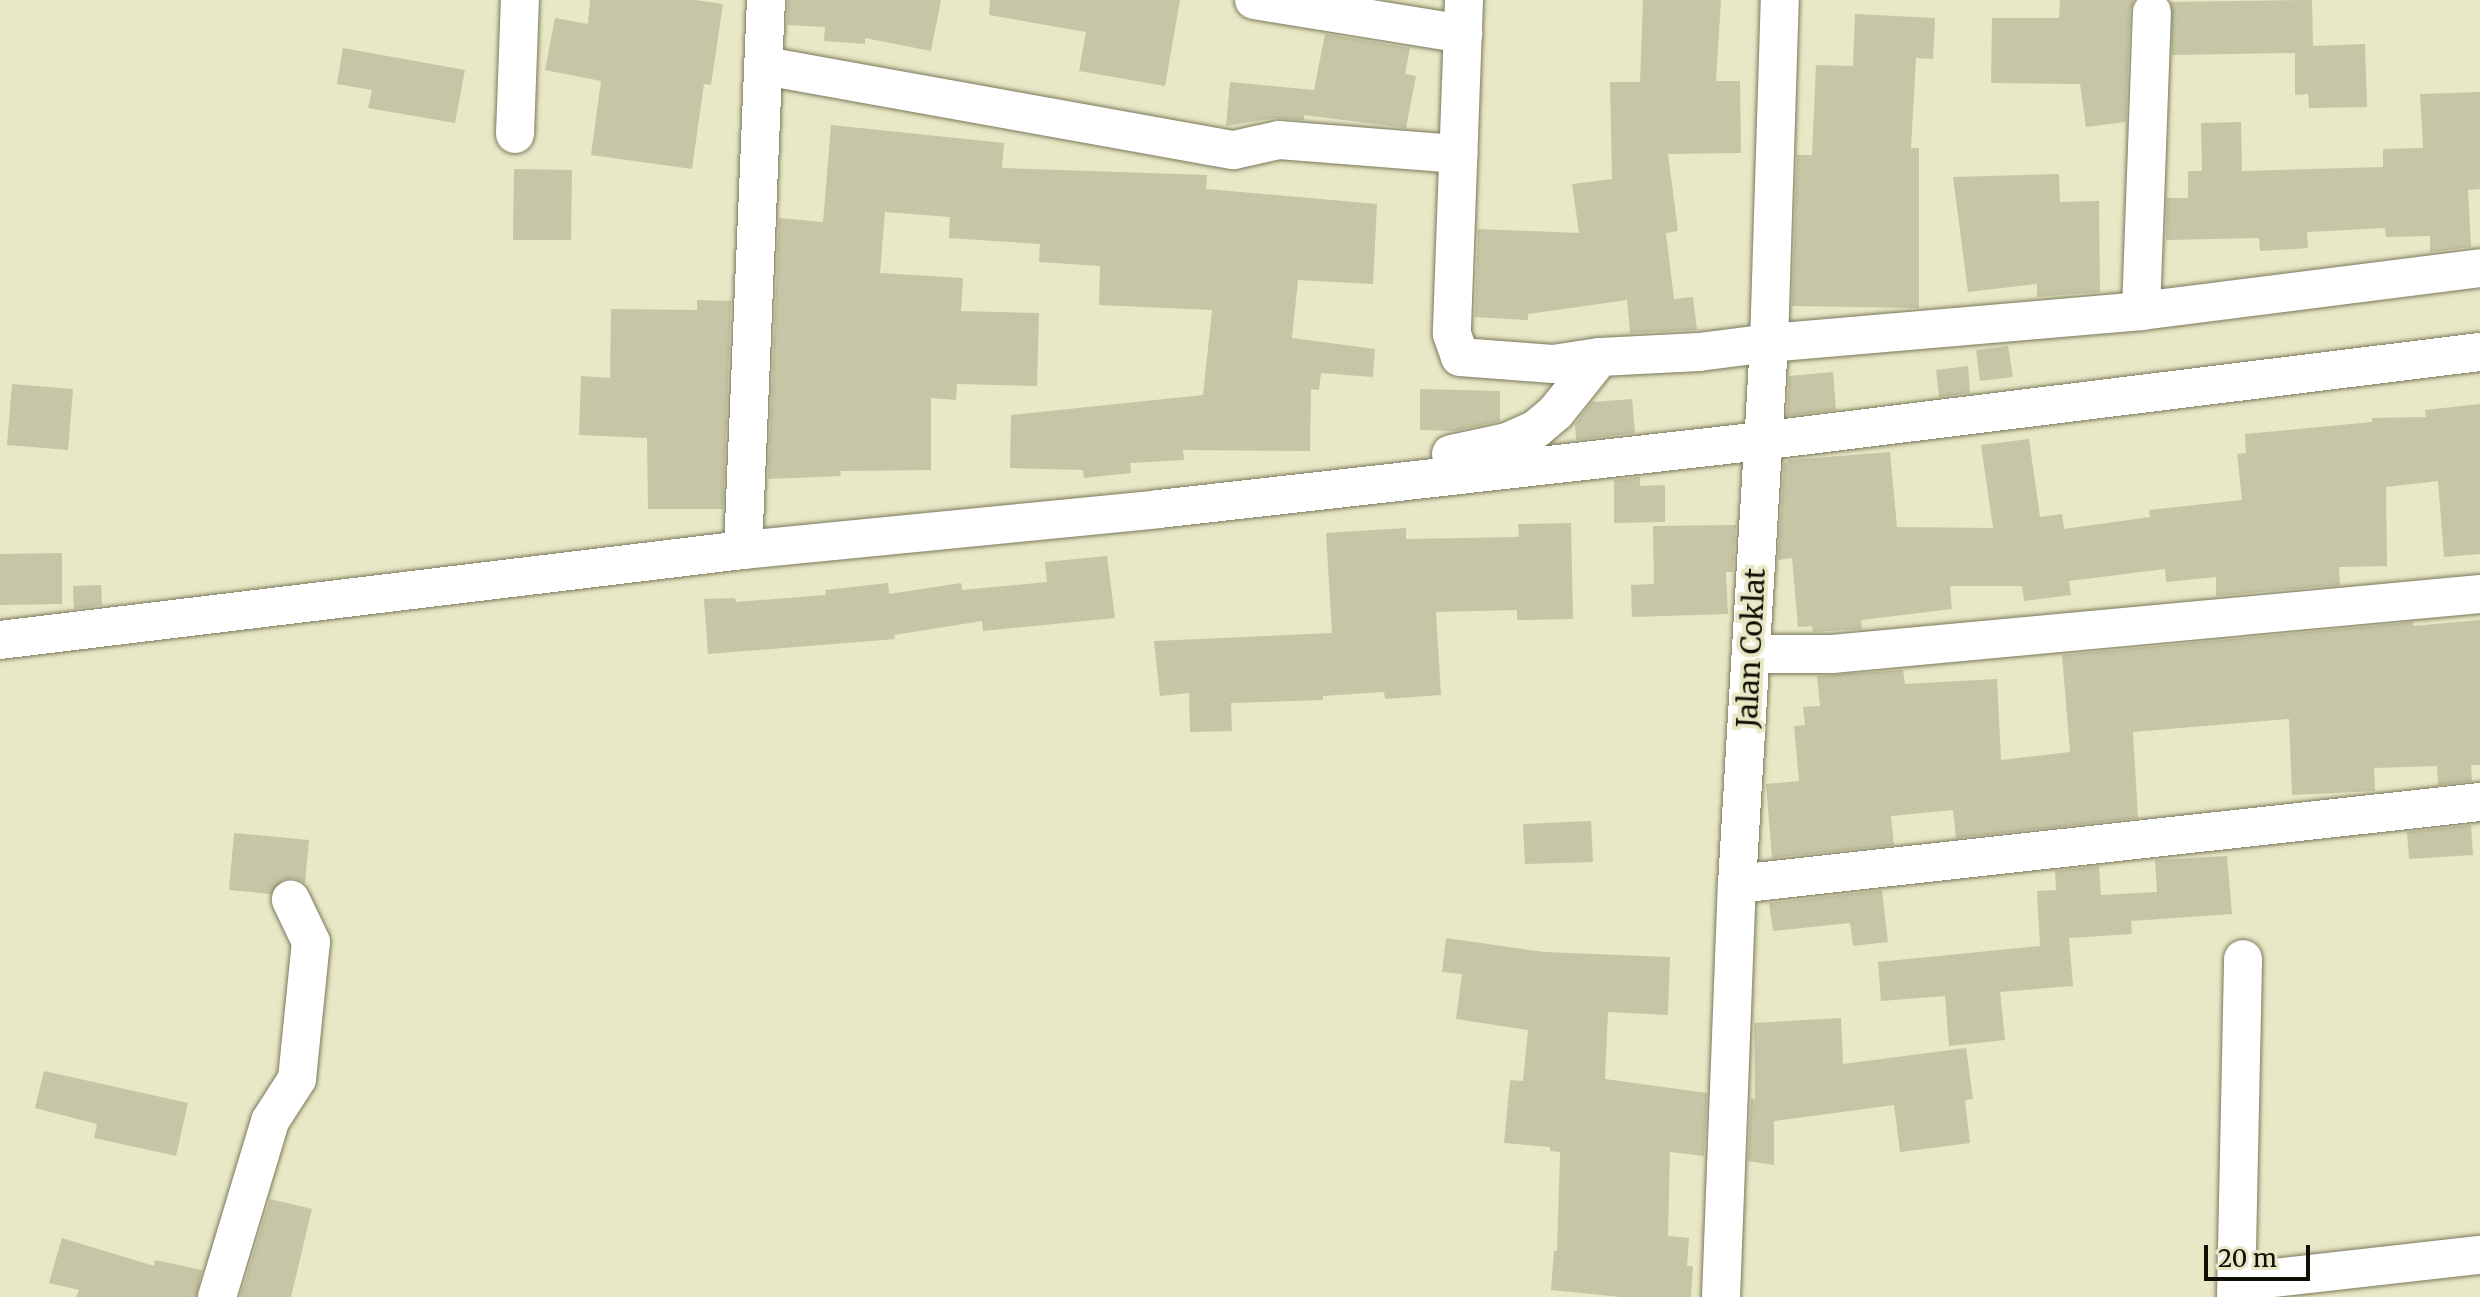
<!DOCTYPE html>
<style>
body{margin:0}
#map{position:relative;width:2480px;height:1297px;overflow:hidden;background:#e8e7c6;font-family:Merriweather,serif}
div>[style]{position:absolute}
.building>*{inset:0;background:#c6c5a5}
.roads{filter:drop-shadow(0 0 2px #7a795b) drop-shadow(0 0 2px #7a795b)}
.minor>*{height:38px;margin:-19px;padding:0 19px;transform-origin:19px;border-radius:19px;background:#fff}
span{translate:-50% -50%;white-space:nowrap;text-align:center;line-height:1.15;-webkit-text-stroke:8px #e8e7c6;paint-order:stroke}
.street-label{font-size:28px;color:#100f05}
.scale{position:absolute;left:2204px;top:1245px;width:106px;height:36px;box-sizing:border-box;border:4px solid #100f05;border-top:0;padding-left:10px;font-size:24px;line-height:28px;white-space:nowrap;color:#100f05;-webkit-text-stroke:6px #e8e7c6;paint-order:stroke}
</style>
<div id="map">
<div class="building">
<div style="clip-path:polygon(590px 0,695px 0,723px 4px,711px 85px,704px 84px,692px 169px,591px 155px,601px 81px,545px 70px,555px 18px,588px 24px)"></div>
<div style="clip-path:polygon(788px 0,941px 0,931px 51px,865px 38px,865px 44px,824px 41px,825px 27px,787px 25px)"></div>
<div style="clip-path:polygon(990px 0,1180px 0,1165px 86px,1079px 71px,1086px 32px,989px 15px)"></div>
<div style="clip-path:polygon(1643px 0,1721px 0,1716px 81px,1740px 81px,1741px 153px,1668px 154px,1678px 231px,1666px 233px,1674px 299px,1693px 297px,1697px 330px,1630px 333px,1627px 300px,1528px 314px,1528px 320px,1475px 317px,1478px 229px,1579px 233px,1572px 184px,1612px 179px,1610px 82px,1640px 82px)"></div>
<div style="clip-path:polygon(2060px 0,2134px 0,2130px 11px,2126px 122px,2086px 127px,2080px 84px,1991px 83px,1992px 18px,2059px 18px)"></div>
<div style="clip-path:polygon(2312px 0,2313px 46px,2365px 44px,2367px 107px,2309px 108px,2308px 94px,2295px 95px,2295px 53px,2172px 55px,2171px 2px)"></div>
<div style="clip-path:polygon(1855px 14px,1935px 18px,1933px 59px,1916px 58px,1911px 148px,1919px 148px,1919px 308px,1792px 306px,1797px 155px,1812px 155px,1816px 65px,1853px 66px)"></div>
<div style="clip-path:polygon(1325px 34px,1410px 48px,1405px 74px,1416px 76px,1406px 128px,1304px 115px,1304px 120px,1275px 118px,1226px 126px,1230px 82px,1314px 90px)"></div>
<div style="clip-path:polygon(343px 48px,465px 70px,455px 123px,368px 108px,372px 90px,337px 84px)"></div>
<div style="clip-path:polygon(2480px 92px,2480px 189px,2468px 190px,2471px 247px,2430px 252px,2430px 236px,2386px 237px,2385px 228px,2307px 232px,2308px 248px,2260px 251px,2259px 238px,2166px 240px,2167px 198px,2188px 198px,2188px 171px,2202px 171px,2201px 123px,2241px 122px,2242px 171px,2383px 167px,2383px 149px,2423px 148px,2420px 94px)"></div>
<div style="clip-path:polygon(831px 125px,1004px 143px,1002px 168px,1207px 175px,1206px 189px,1377px 204px,1373px 284px,1298px 280px,1292px 338px,1375px 349px,1373px 377px,1321px 373px,1319px 390px,1311px 389px,1310px 451px,1183px 450px,1184px 460px,1130px 463px,1131px 473px,1084px 478px,1083px 470px,1010px 468px,1011px 415px,1203px 395px,1212px 310px,1099px 305px,1100px 266px,1039px 262px,1040px 244px,949px 238px,950px 217px,885px 212px,880px 273px,963px 278px,961px 311px,1039px 313px,1037px 386px,957px 384px,956px 400px,931px 398px,931px 470px,840px 471px,841px 476px,768px 479px,779px 218px,823px 222px)"></div>
<div style="clip-path:polygon(514px 169px,572px 170px,571px 240px,513px 240px)"></div>
<div style="clip-path:polygon(2059px 174px,2060px 202px,2099px 201px,2100px 292px,2037px 297px,2037px 284px,1968px 292px,1953px 177px)"></div>
<div style="clip-path:polygon(697px 300px,731px 301px,723px 509px,648px 509px,647px 438px,579px 435px,581px 376px,610px 378px,611px 309px,697px 310px)"></div>
<div style="clip-path:polygon(2008px 346px,2013px 377px,1980px 381px,1976px 350px)"></div>
<div style="clip-path:polygon(1968px 366px,1970px 393px,1939px 397px,1936px 370px)"></div>
<div style="clip-path:polygon(1833px 372px,1836px 410px,1787px 416px,1789px 376px)"></div>
<div style="clip-path:polygon(12px 384px,73px 389px,68px 450px,7px 445px)"></div>
<div style="clip-path:polygon(1420px 389px,1500px 391px,1500px 421px,1455px 431px,1420px 430px)"></div>
<div style="clip-path:polygon(1632px 399px,1635px 433px,1576px 440px,1575px 424px,1592px 402px)"></div>
<div style="clip-path:polygon(2480px 404px,2480px 554px,2444px 557px,2438px 481px,2386px 487px,2387px 566px,2339px 567px,2340px 585px,2216px 596px,2216px 577px,2166px 582px,2165px 569px,2069px 581px,2071px 595px,2024px 601px,2022px 586px,1950px 586px,1952px 609px,1861px 620px,1862px 629px,1813px 632px,1812px 626px,1798px 627px,1792px 558px,1778px 560px,1784px 463px,1789px 460px,1890px 452px,1897px 527px,1993px 528px,1981px 445px,2029px 439px,2040px 517px,2062px 514px,2064px 529px,2150px 517px,2149px 510px,2242px 500px,2237px 454px,2246px 453px,2245px 434px,2372px 422px,2372px 418px,2426px 417px,2425px 410px)"></div>
<div style="clip-path:polygon(1640px 477px,1640px 486px,1665px 485px,1665px 522px,1614px 523px,1614px 480px)"></div>
<div style="clip-path:polygon(1571px 523px,1573px 619px,1517px 620px,1517px 610px,1436px 612px,1441px 695px,1385px 699px,1384px 692px,1323px 696px,1323px 700px,1231px 703px,1232px 731px,1190px 732px,1189px 693px,1160px 696px,1154px 641px,1332px 633px,1326px 533px,1406px 528px,1406px 539px,1519px 537px,1518px 524px)"></div>
<div style="clip-path:polygon(1736px 525px,1733px 572px,1726px 572px,1728px 614px,1632px 617px,1631px 585px,1654px 584px,1653px 526px)"></div>
<div style="clip-path:polygon(62px 553px,62px 604px,0 605px,0 554px)"></div>
<div style="clip-path:polygon(1107px 556px,1115px 618px,983px 631px,982px 621px,894px 635px,895px 639px,708px 654px,704px 599px,735px 598px,736px 602px,826px 595px,825px 590px,888px 583px,889px 594px,961px 583px,962px 590px,1047px 582px,1045px 562px)"></div>
<div style="clip-path:polygon(101px 585px,102px 605px,74px 609px,73px 586px)"></div>
<div style="clip-path:polygon(2480px 620px,2480px 765px,2471px 765px,2472px 781px,2438px 785px,2437px 766px,2374px 768px,2375px 791px,2292px 795px,2289px 719px,2133px 732px,2138px 818px,1956px 838px,1953px 810px,1891px 816px,1894px 845px,1772px 858px,1766px 784px,1799px 781px,1794px 726px,1805px 725px,1803px 707px,1820px 706px,1817px 676px,1903px 670px,1905px 684px,1997px 679px,2001px 760px,2070px 752px,2062px 655px,2413px 622px,2413px 626px)"></div>
<div style="clip-path:polygon(1591px 821px,1593px 862px,1525px 864px,1523px 824px)"></div>
<div style="clip-path:polygon(2471px 825px,2473px 855px,2409px 859px,2407px 832px)"></div>
<div style="clip-path:polygon(234px 833px,309px 840px,305px 883px,294px 878px,282px 880px,271px 894px,229px 890px)"></div>
<div style="clip-path:polygon(2227px 856px,2232px 914px,2131px 921px,2132px 934px,2069px 938px,2073px 986px,2000px 992px,2005px 1040px,1949px 1046px,1945px 996px,1881px 1001px,1878px 962px,2040px 946px,2037px 891px,2056px 890px,2055px 871px,2099px 866px,2101px 895px,2157px 892px,2155px 860px)"></div>
<div style="clip-path:polygon(1882px 890px,1888px 942px,1853px 946px,1850px 923px,1773px 931px,1769px 903px)"></div>
<div style="clip-path:polygon(1446px 938px,1544px 952px,1670px 957px,1668px 1015px,1608px 1012px,1605px 1079px,1707px 1093px,1704px 1156px,1670px 1152px,1668px 1236px,1689px 1238px,1687px 1266px,1693px 1266px,1691px 1297px,1621px 1297px,1551px 1290px,1554px 1251px,1557px 1251px,1560px 1152px,1550px 1151px,1550px 1147px,1504px 1143px,1510px 1080px,1523px 1081px,1528px 1030px,1456px 1019px,1462px 974px,1442px 972px)"></div>
<div style="clip-path:polygon(1841px 1018px,1843px 1064px,1966px 1048px,1973px 1099px,1965px 1100px,1970px 1143px,1900px 1152px,1894px 1105px,1774px 1121px,1774px 1165px,1748px 1161px,1751px 1098px,1755px 1099px,1754px 1023px)"></div>
<div style="clip-path:polygon(44px 1071px,188px 1103px,176px 1156px,94px 1138px,97px 1124px,35px 1108px)"></div>
<div style="clip-path:polygon(270px 1199px,312px 1209px,291px 1297px,240px 1297px)"></div>
<div style="clip-path:polygon(62px 1238px,154px 1266px,155px 1260px,202px 1270px,196px 1297px,76px 1297px,79px 1290px,49px 1283px)"></div>
</div>
<div class="roads">
<div class="minor">
<div style="left:1254px;top:0;width:212px;rotate:9.2deg"></div>
<div style="left:1464px;top:0;width:334px;rotate:92.1deg"></div>
<div style="left:1452px;top:334px;width:24px;rotate:71deg"></div>
<div style="left:1460px;top:357px;width:93px;rotate:4.3deg"></div>
<div style="left:1553px;top:364px;width:48px;rotate:-8.5deg"></div>
<div style="left:1600px;top:357px;width:99px;rotate:-2.9deg"></div>
<div style="left:1699px;top:352px;width:71px;rotate:-7.3deg"></div>
<div style="left:1769px;top:343px;width:373px;rotate:-4.9deg"></div>
<div style="left:2141px;top:311px;width:342px;rotate:-7.2deg"></div>
<div style="left:765px;top:66px;width:476px;rotate:10.2deg"></div>
<div style="left:1234px;top:150px;width:46px;rotate:-12.5deg"></div>
<div style="left:1279px;top:140px;width:180px;rotate:4.5deg"></div>
<div style="left:515px;top:134px;width:134px;rotate:-87.9deg"></div>
<div style="left:2141px;top:311px;width:299px;rotate:-87.9deg"></div>
<div style="left:1451px;top:454px;width:57px;rotate:-12.1deg"></div>
<div style="left:1507px;top:442px;width:32px;rotate:-24deg"></div>
<div style="left:1536px;top:429px;width:26px;rotate:-40deg"></div>
<div style="left:1556px;top:412px;width:70px;rotate:-51.3deg"></div>
<div style="left:743px;top:550px;width:550px;rotate:-87.61deg"></div>
<div style="left:0;top:640px;width:748px;rotate:-6.91deg"></div>
<div style="left:743px;top:550px;width:418px;rotate:-5.6deg"></div>
<div style="left:1159px;top:509px;width:606px;rotate:-6.44deg"></div>
<div style="left:1761px;top:441px;width:724px;rotate:-7.06deg"></div>
<div style="left:1751px;top:654px;width:81px"></div>
<div style="left:1832px;top:654px;width:651px;rotate:-5.29deg"></div>
<div style="left:1737px;top:884px;width:748px;rotate:-6.3deg"></div>
<div style="left:2238px;top:1282px;width:244px;rotate:-6.4deg"></div>
<div style="left:217px;top:1297px;width:184px;rotate:-73.2deg"></div>
<div style="left:270px;top:1121px;width:50px;rotate:-57.3deg"></div>
<div style="left:297px;top:1079px;width:138px;rotate:-84.2deg"></div>
<div style="left:311px;top:942px;width:47px;rotate:-115.5deg"></div>
<div style="left:1721px;top:1297px;width:413px;rotate:-87.8deg"></div>
<div style="left:1737px;top:884px;width:542px;rotate:-86.61deg"></div>
<div style="left:1769px;top:343px;width:343px;rotate:-88.2deg"></div>
<div style="left:2236px;top:1297px;width:338px;rotate:-88.8deg"></div>
</div>
</div>
<div class="street-label">
<span style="left:1751px;top:648px;rotate:-87deg">Jalan Coklat</span>
</div>
<div class="scale">20 m</div>
</div>
